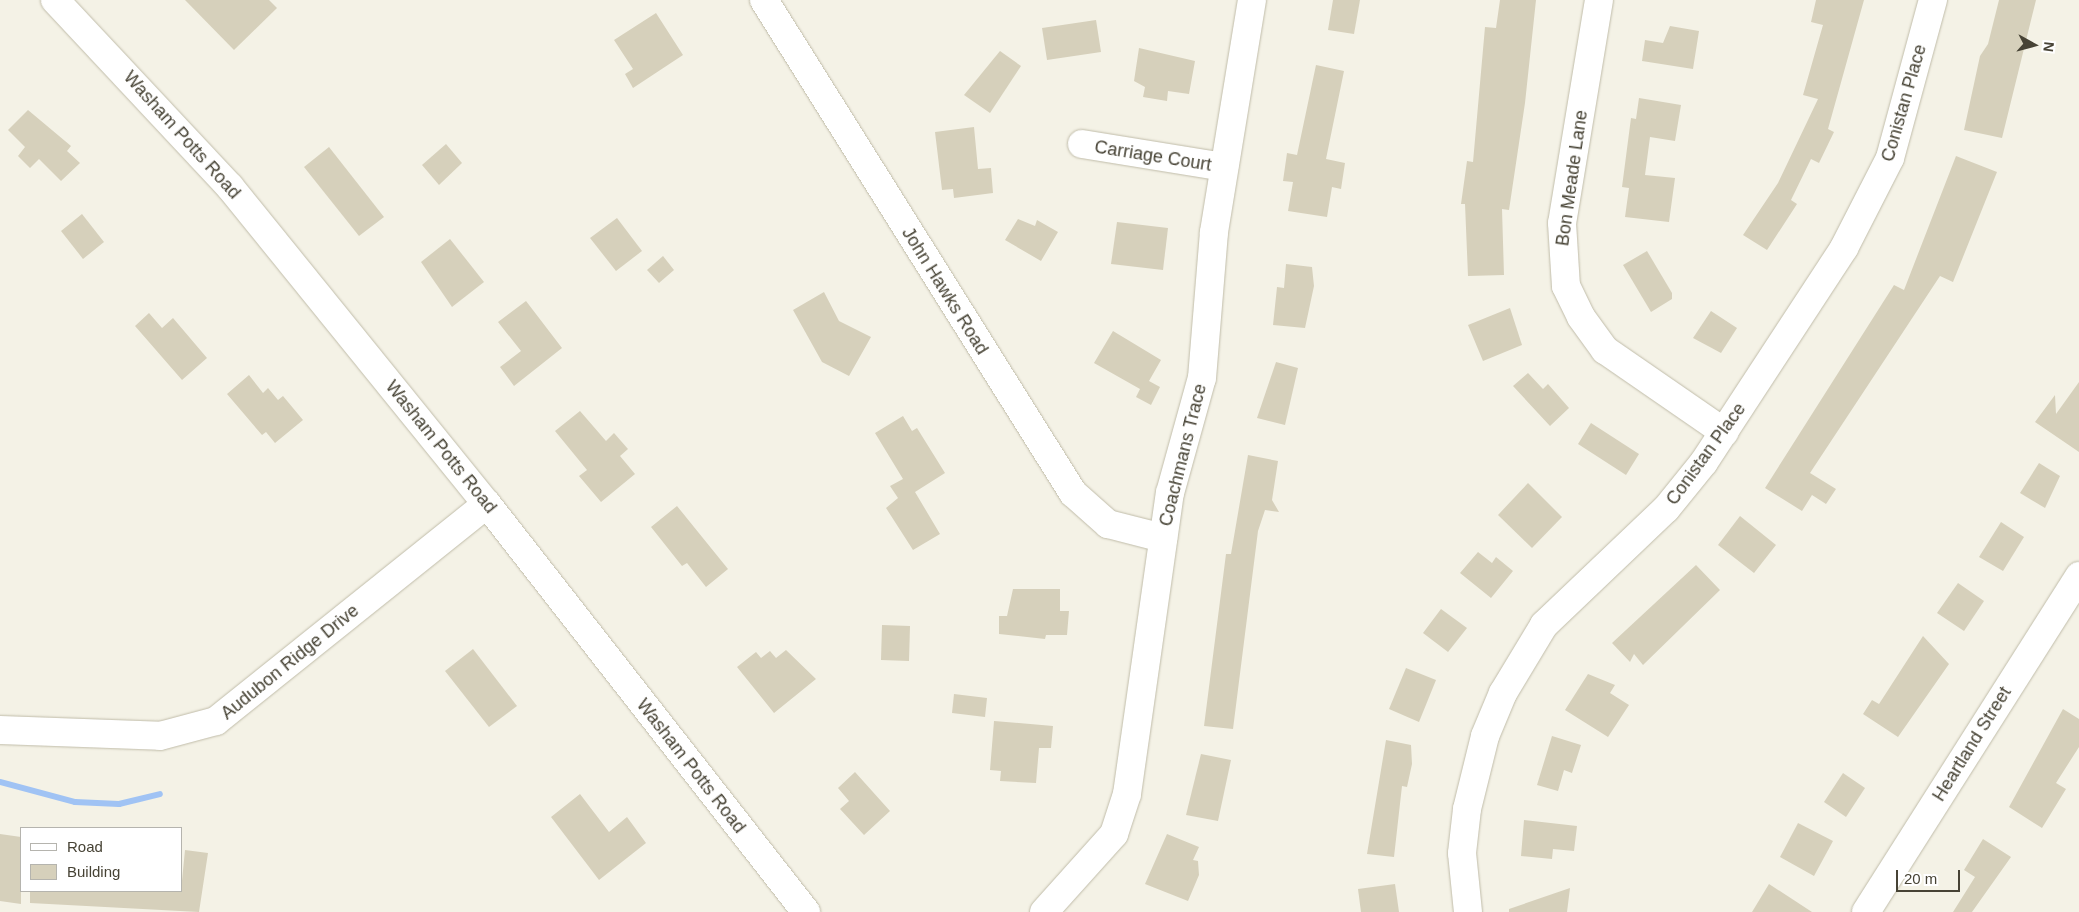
<!DOCTYPE html>
<style>
body{margin:0}
#map{position:relative;width:2079px;height:912px;overflow:hidden;background:#f4f2e6;font-family:Helvetica,sans-serif}
div>[style]{position:absolute}
.stream>*{height:6px;margin:-3px;padding:0 3px;transform-origin:3px;border-radius:3px;background:#a0c3f4}
.building>*{inset:0;background:#d6d0bb}
.roads{filter:drop-shadow(0 0 1px #c0bca9) drop-shadow(0 0 1px #c0bca9)}
.minor>*{height:28px;margin:-14px;padding:0 14px;transform-origin:14px;border-radius:14px;background:#fff}
span{translate:-50% -50%;white-space:nowrap;text-align:center;line-height:1.15;-webkit-text-stroke:5px #fff;paint-order:stroke}
.street-label{font-size:18px;color:#474335}
.legend{position:absolute;left:20px;top:827px;width:162px;height:65px;box-sizing:border-box;background:#fff;border:1px solid #b5b4ae;margin:0;padding:6px 9px;list-style:none;font-size:15px;color:#474335}
.legend li{display:flex;align-items:center;gap:10px;height:25px}
.legend b{width:25px;border:1px solid #b5b4ae}
.north{position:absolute;left:2009px;top:20px;width:50px;height:50px;-webkit-text-stroke:4px #fff;paint-order:stroke;rotate:97deg;font-size:14px;font-weight:700;line-height:20px;text-align:center;color:#474335}
.north::after{content:'';display:block;margin:auto;width:18px;height:22px;background:#474335;clip-path:polygon(50% 0,100% 100%,50% 72%,0 100%)}
.scale{position:absolute;left:1896px;top:870px;width:64px;height:22px;box-sizing:border-box;border:2px solid #474335;border-top:0;padding-left:6px;font-size:15px;line-height:18px;white-space:nowrap;color:#474335;-webkit-text-stroke:4px #fff;paint-order:stroke}
</style>
<div id="map">
<div class="stream">
<div style="left:0;top:782px;width:78px;rotate:14.9deg"></div>
<div style="left:75px;top:802px;width:44px;rotate:2.6deg"></div>
<div style="left:119px;top:804px;width:42px;rotate:-13.7deg"></div>
</div>
<div class="building">
<div style="clip-path:polygon(185px 0,269px 0,277px 8px,234px 50px)"></div>
<div style="clip-path:polygon(1333px 0,1360px 0,1354px 34px,1328px 30px)"></div>
<div style="clip-path:polygon(1500px 0,1536px 0,1525px 103px,1509px 210px,1502px 209px,1504px 275px,1468px 276px,1465px 204px,1461px 204px,1467px 161px,1473px 162px,1485px 27px,1496px 28px)"></div>
<div style="clip-path:polygon(1816px 0,1864px 0,1828px 129px,1834px 132px,1819px 163px,1811px 159px,1791px 200px,1797px 204px,1767px 250px,1743px 235px,1778px 183px,1818px 99px,1803px 95px,1823px 25px,1811px 22px)"></div>
<div style="clip-path:polygon(1999px 0,2036px 0,2002px 138px,1964px 130px,1980px 56px,1988px 44px)"></div>
<div style="clip-path:polygon(656px 13px,683px 55px,633px 88px,625px 74px,633px 69px,614px 40px)"></div>
<div style="clip-path:polygon(1096px 20px,1101px 52px,1047px 60px,1042px 28px)"></div>
<div style="clip-path:polygon(1670px 26px,1699px 31px,1693px 69px,1642px 61px,1645px 40px,1663px 43px)"></div>
<div style="clip-path:polygon(1139px 48px,1195px 61px,1189px 94px,1168px 91px,1167px 101px,1143px 97px,1145px 87px,1134px 81px)"></div>
<div style="clip-path:polygon(1000px 51px,1021px 66px,990px 113px,964px 95px)"></div>
<div style="clip-path:polygon(1316px 65px,1344px 71px,1326px 159px,1345px 163px,1341px 189px,1332px 187px,1327px 217px,1288px 211px,1293px 182px,1283px 181px,1287px 153px,1297px 155px)"></div>
<div style="clip-path:polygon(1639px 98px,1681px 105px,1675px 141px,1650px 137px,1645px 175px,1675px 178px,1669px 222px,1625px 217px,1629px 188px,1622px 187px,1631px 118px,1636px 119px)"></div>
<div style="clip-path:polygon(28px 110px,71px 146px,67px 151px,80px 163px,61px 181px,39px 159px,30px 168px,18px 156px,25px 147px,8px 130px)"></div>
<div style="clip-path:polygon(974px 127px,978px 169px,991px 168px,993px 193px,954px 198px,953px 189px,942px 190px,935px 132px)"></div>
<div style="clip-path:polygon(446px 144px,462px 163px,439px 185px,422px 165px)"></div>
<div style="clip-path:polygon(329px 147px,384px 217px,359px 236px,304px 167px)"></div>
<div style="clip-path:polygon(1956px 156px,1997px 172px,1953px 282px,1940px 276px,1810px 473px,1836px 489px,1826px 504px,1812px 495px,1802px 511px,1765px 488px,1894px 285px,1904px 290px)"></div>
<div style="clip-path:polygon(82px 214px,104px 242px,83px 259px,61px 231px)"></div>
<div style="clip-path:polygon(617px 218px,642px 251px,616px 271px,590px 238px)"></div>
<div style="clip-path:polygon(1018px 219px,1035px 226px,1037px 220px,1058px 232px,1041px 261px,1005px 240px)"></div>
<div style="clip-path:polygon(1117px 222px,1168px 228px,1163px 270px,1111px 264px)"></div>
<div style="clip-path:polygon(450px 239px,484px 282px,452px 307px,421px 262px)"></div>
<div style="clip-path:polygon(1647px 251px,1672px 293px,1672px 299px,1651px 312px,1623px 265px)"></div>
<div style="clip-path:polygon(663px 256px,674px 270px,659px 283px,647px 270px)"></div>
<div style="clip-path:polygon(1286px 264px,1312px 267px,1314px 286px,1305px 328px,1273px 325px,1277px 287px,1284px 288px)"></div>
<div style="clip-path:polygon(824px 292px,839px 321px,871px 337px,849px 376px,822px 362px,793px 310px)"></div>
<div style="clip-path:polygon(526px 301px,562px 348px,514px 386px,500px 367px,521px 351px,498px 322px)"></div>
<div style="clip-path:polygon(1510px 308px,1522px 345px,1483px 361px,1468px 325px)"></div>
<div style="clip-path:polygon(1711px 311px,1737px 328px,1721px 353px,1693px 338px)"></div>
<div style="clip-path:polygon(149px 313px,162px 328px,173px 318px,207px 358px,182px 380px,135px 326px)"></div>
<div style="clip-path:polygon(1113px 331px,1161px 360px,1149px 381px,1160px 387px,1151px 405px,1136px 397px,1140px 389px,1094px 363px)"></div>
<div style="clip-path:polygon(1276px 362px,1298px 368px,1285px 425px,1257px 418px)"></div>
<div style="clip-path:polygon(1528px 373px,1543px 389px,1548px 384px,1569px 408px,1550px 426px,1513px 386px)"></div>
<div style="clip-path:polygon(249px 375px,263px 393px,268px 388px,278px 400px,283px 396px,303px 420px,275px 443px,266px 432px,262px 435px,227px 394px)"></div>
<div style="clip-path:polygon(2079px 382px,2079px 452px,2035px 422px,2055px 395px,2056px 414px)"></div>
<div style="clip-path:polygon(580px 411px,606px 441px,614px 433px,628px 449px,620px 456px,635px 474px,601px 502px,579px 476px,587px 470px,555px 431px)"></div>
<div style="clip-path:polygon(903px 416px,912px 431px,917px 428px,945px 473px,915px 492px,940px 534px,913px 550px,886px 508px,898px 498px,890px 486px,903px 479px,875px 433px)"></div>
<div style="clip-path:polygon(1591px 423px,1639px 454px,1626px 475px,1578px 444px)"></div>
<div style="clip-path:polygon(1248px 455px,1278px 461px,1272px 500px,1279px 512px,1265px 510px,1258px 531px,1233px 729px,1204px 726px,1226px 554px,1231px 554px)"></div>
<div style="clip-path:polygon(2039px 463px,2060px 476px,2045px 508px,2020px 493px)"></div>
<div style="clip-path:polygon(1528px 483px,1562px 517px,1532px 548px,1498px 515px)"></div>
<div style="clip-path:polygon(677px 506px,728px 569px,706px 587px,687px 563px,682px 566px,651px 527px)"></div>
<div style="clip-path:polygon(1740px 516px,1776px 545px,1754px 573px,1718px 545px)"></div>
<div style="clip-path:polygon(2001px 522px,2024px 537px,2003px 571px,1979px 557px)"></div>
<div style="clip-path:polygon(1478px 552px,1492px 563px,1496px 557px,1513px 571px,1491px 598px,1460px 573px)"></div>
<div style="clip-path:polygon(1696px 565px,1720px 590px,1643px 665px,1634px 654px,1630px 662px,1612px 643px)"></div>
<div style="clip-path:polygon(1958px 583px,1984px 601px,1964px 631px,1937px 613px)"></div>
<div style="clip-path:polygon(1013px 589px,1060px 589px,1060px 611px,1069px 611px,1067px 635px,1046px 635px,1045px 639px,999px 634px,999px 616px,1007px 616px)"></div>
<div style="clip-path:polygon(1441px 609px,1467px 628px,1448px 652px,1423px 633px)"></div>
<div style="clip-path:polygon(882px 625px,910px 626px,909px 661px,881px 660px)"></div>
<div style="clip-path:polygon(1923px 636px,1949px 664px,1898px 737px,1863px 714px,1872px 700px,1879px 704px)"></div>
<div style="clip-path:polygon(473px 649px,517px 706px,489px 727px,445px 671px)"></div>
<div style="clip-path:polygon(786px 650px,816px 679px,774px 713px,737px 667px,756px 652px,761px 658px,770px 651px,776px 658px)"></div>
<div style="clip-path:polygon(1406px 668px,1436px 680px,1419px 722px,1389px 709px)"></div>
<div style="clip-path:polygon(1588px 674px,1615px 685px,1610px 693px,1629px 705px,1608px 737px,1565px 710px)"></div>
<div style="clip-path:polygon(954px 694px,987px 698px,985px 717px,952px 713px)"></div>
<div style="clip-path:polygon(2063px 709px,2079px 719px,2079px 747px,2056px 783px,2066px 789px,2042px 828px,2009px 807px)"></div>
<div style="clip-path:polygon(994px 721px,1053px 726px,1051px 748px,1039px 748px,1036px 783px,1000px 781px,1001px 771px,990px 770px)"></div>
<div style="clip-path:polygon(1552px 736px,1581px 745px,1572px 773px,1564px 770px,1558px 791px,1537px 785px)"></div>
<div style="clip-path:polygon(1386px 740px,1411px 745px,1412px 764px,1407px 787px,1402px 786px,1394px 857px,1367px 854px)"></div>
<div style="clip-path:polygon(1201px 754px,1231px 760px,1218px 821px,1186px 815px)"></div>
<div style="clip-path:polygon(855px 772px,890px 811px,864px 835px,840px 809px,849px 801px,838px 788px)"></div>
<div style="clip-path:polygon(1843px 773px,1865px 788px,1846px 817px,1824px 802px)"></div>
<div style="clip-path:polygon(580px 794px,609px 832px,627px 817px,646px 843px,599px 880px,551px 817px)"></div>
<div style="clip-path:polygon(1524px 820px,1577px 826px,1574px 851px,1553px 849px,1552px 859px,1521px 856px)"></div>
<div style="clip-path:polygon(1798px 823px,1833px 841px,1814px 876px,1780px 857px)"></div>
<div style="clip-path:polygon(0 834px,21px 837px,21px 904px,0 901px)"></div>
<div style="clip-path:polygon(1167px 834px,1199px 847px,1193px 860px,1198px 861px,1199px 875px,1188px 901px,1145px 884px)"></div>
<div style="clip-path:polygon(1983px 839px,2011px 857px,1972px 912px,1953px 912px,1975px 877px,1964px 870px)"></div>
<div style="clip-path:polygon(185px 850px,208px 853px,199px 912px,30px 903px,30px 891px,181px 891px)"></div>
<div style="clip-path:polygon(1395px 884px,1399px 912px,1361px 912px,1358px 889px)"></div>
<div style="clip-path:polygon(1769px 884px,1812px 912px,1752px 912px)"></div>
<div style="clip-path:polygon(1570px 888px,1567px 912px,1509px 912px,1509px 909px)"></div>
</div>
<div class="roads">
<div class="minor">
<div style="left:55px;top:0;width:256px;rotate:46.9deg"></div>
<div style="left:230px;top:187px;width:408px;rotate:51deg"></div>
<div style="left:487px;top:504px;width:518px;rotate:51.98deg"></div>
<div style="left:764px;top:0;width:582px;rotate:57.92deg"></div>
<div style="left:1073px;top:493px;width:47px;rotate:41.5deg"></div>
<div style="left:1108px;top:524px;width:57px;rotate:14.3deg"></div>
<div style="left:1599px;top:0;width:226px;rotate:99.4deg"></div>
<div style="left:1562px;top:223px;width:63px;rotate:86.4deg"></div>
<div style="left:1566px;top:286px;width:34px;rotate:64deg"></div>
<div style="left:1581px;top:317px;width:41px;rotate:54deg"></div>
<div style="left:1605px;top:350px;width:145px;rotate:34.6deg"></div>
<div style="left:1082px;top:144px;width:144px;rotate:9.2deg"></div>
<div style="left:0;top:730px;width:160px;rotate:2.1deg"></div>
<div style="left:160px;top:736px;width:58px;rotate:-15deg"></div>
<div style="left:216px;top:721px;width:347px;rotate:-38.7deg"></div>
<div style="left:1044px;top:912px;width:105px;rotate:-48.1deg"></div>
<div style="left:1114px;top:834px;width:42px;rotate:-72deg"></div>
<div style="left:1127px;top:794px;width:304px;rotate:-81.9deg"></div>
<div style="left:1170px;top:493px;width:119px;rotate:-74.5deg"></div>
<div style="left:1202px;top:378px;width:146px;rotate:-85.3deg"></div>
<div style="left:1214px;top:232px;width:235px;rotate:-80.7deg"></div>
<div style="left:1468px;top:912px;width:59px;rotate:-95.8deg"></div>
<div style="left:1462px;top:853px;width:44px;rotate:-83.5deg"></div>
<div style="left:1467px;top:809px;width:75px;rotate:-76.1deg"></div>
<div style="left:1485px;top:736px;width:47px;rotate:-67.3deg"></div>
<div style="left:1503px;top:693px;width:79px;rotate:-58.9deg"></div>
<div style="left:1544px;top:625px;width:168px;rotate:-43.6deg"></div>
<div style="left:1666px;top:509px;width:60px;rotate:-51deg"></div>
<div style="left:1704px;top:462px;width:256px;rotate:-56.8deg"></div>
<div style="left:1844px;top:248px;width:101px;rotate:-62.9deg"></div>
<div style="left:1890px;top:158px;width:164px;rotate:-74.8deg"></div>
<div style="left:1866px;top:912px;width:398px;rotate:-57.6deg"></div>
</div>
</div>
<div class="street-label">
<span style="left:1904px;top:103px;rotate:-74deg">Conistan Place</span>
<span style="left:182px;top:135px;rotate:48deg">Washam Potts Road</span>
<span style="left:1153px;top:156px;rotate:9deg">Carriage Court</span>
<span style="left:1572px;top:178px;rotate:-82deg">Bon Meade Lane</span>
<span style="left:945px;top:291px;rotate:58deg">John Hawks Road</span>
<span style="left:441px;top:447px;rotate:51deg">Washam Potts Road</span>
<span style="left:1706px;top:454px;rotate:-54deg">Conistan Place</span>
<span style="left:1183px;top:455px;rotate:-76deg">Coachmans Trace</span>
<span style="left:290px;top:662px;rotate:-39deg">Audubon Ridge Drive</span>
<span style="left:1972px;top:744px;rotate:-58deg">Heartland Street</span>
<span style="left:691px;top:766px;rotate:52deg">Washam Potts Road</span>
</div>
<ul class="legend">
<li><b style="height:6px;background:#fff"></b>Road</li>
<li><b style="height:14px;background:#d6d0bb"></b>Building</li>
</ul>
<div class="north">N</div>
<div class="scale">20 m</div>
</div>
